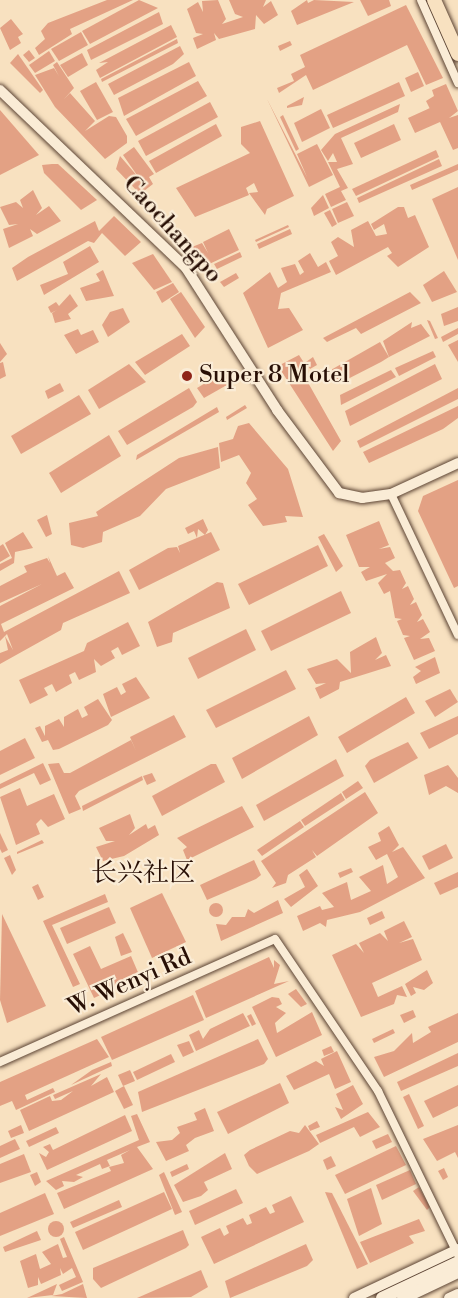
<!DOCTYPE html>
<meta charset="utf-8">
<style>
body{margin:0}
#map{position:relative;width:458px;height:1298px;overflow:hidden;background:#f8e1c0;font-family:"Libre Bodoni","Noto Serif SC",serif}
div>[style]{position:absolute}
.building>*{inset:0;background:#e3a184}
.round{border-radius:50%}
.roads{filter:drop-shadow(0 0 2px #5c4434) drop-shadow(0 0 2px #5c4434)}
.minor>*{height:8px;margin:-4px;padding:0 4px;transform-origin:4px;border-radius:4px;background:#faecd6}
.tertiary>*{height:10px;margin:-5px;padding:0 5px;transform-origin:5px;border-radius:5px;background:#faecd6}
.secondary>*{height:12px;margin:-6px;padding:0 6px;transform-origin:6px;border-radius:6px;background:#faecd6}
.primary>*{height:14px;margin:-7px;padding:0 7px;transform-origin:7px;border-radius:7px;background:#f8e1c0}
.dots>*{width:16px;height:16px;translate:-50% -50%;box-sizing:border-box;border:3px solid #faecd6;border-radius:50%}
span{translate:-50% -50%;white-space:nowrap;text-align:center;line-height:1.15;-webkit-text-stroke:4.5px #faecd6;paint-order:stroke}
.street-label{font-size:24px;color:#280f05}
.poi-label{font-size:24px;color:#280f05}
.left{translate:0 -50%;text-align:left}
.neighbourhood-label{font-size:26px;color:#280f05}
</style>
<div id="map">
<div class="building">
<div style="clip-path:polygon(107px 0,133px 0,70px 29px,72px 34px,39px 55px,35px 48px,45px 39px,41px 31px,48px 23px)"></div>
<div style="clip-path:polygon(139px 0,158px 8px,90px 44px,82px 31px)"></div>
<div style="clip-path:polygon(218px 0,226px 19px,222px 24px,243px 17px,235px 14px,229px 0,266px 0,263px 7px,271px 1px,278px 15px,264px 24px,256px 15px,255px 29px,219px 39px,214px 33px,216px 40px,197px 49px,193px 38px,203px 34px,196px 33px,187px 9px,198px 2px,203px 12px,202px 1px)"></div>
<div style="clip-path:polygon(307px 0,308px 3px,314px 0,354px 2px,297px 25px,291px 11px)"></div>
<div style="clip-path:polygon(360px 0,389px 0,391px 6px,368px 16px)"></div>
<div style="clip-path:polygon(406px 5px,443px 78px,426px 85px,407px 45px,313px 90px,306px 75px,279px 93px,277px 88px,294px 81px,291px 74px,305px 67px,300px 55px)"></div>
<div style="clip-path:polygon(159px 12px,163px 24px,91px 60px,87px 50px)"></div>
<div style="clip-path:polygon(11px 19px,23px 34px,18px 37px,21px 43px,10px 50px,0 28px)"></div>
<div style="clip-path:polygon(171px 25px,177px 37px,100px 78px,96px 70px,108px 62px,99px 63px)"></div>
<div style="clip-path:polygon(81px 32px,88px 45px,59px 61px,51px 49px)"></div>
<div style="clip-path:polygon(177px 39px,178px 43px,102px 82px,101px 79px)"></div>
<div style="clip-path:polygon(290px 41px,292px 45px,280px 51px,278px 46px)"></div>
<div style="clip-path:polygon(180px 46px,184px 54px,173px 64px,114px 95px,108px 84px)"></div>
<div style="clip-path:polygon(29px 50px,35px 58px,29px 62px,23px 55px)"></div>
<div style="clip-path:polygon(49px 51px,55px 61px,35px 73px,29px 65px)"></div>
<div style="clip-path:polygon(82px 53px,88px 65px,68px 77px,60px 65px)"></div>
<div style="clip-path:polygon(18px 54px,43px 90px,40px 93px,10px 63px)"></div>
<div style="clip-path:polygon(57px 62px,74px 88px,64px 99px,70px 93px,95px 121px,85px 131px,109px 116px,116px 117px,127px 136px,127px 143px,105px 159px,55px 107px,35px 75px,54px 68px,59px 76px,53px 65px)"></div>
<div style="clip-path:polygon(189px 62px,196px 76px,124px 116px,118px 98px)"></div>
<div style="clip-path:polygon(418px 72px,424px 86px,411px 92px,405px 78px)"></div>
<div style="clip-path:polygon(198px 81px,207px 96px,136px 136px,126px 119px)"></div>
<div style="clip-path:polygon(96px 82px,113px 112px,97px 120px,80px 91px)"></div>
<div style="clip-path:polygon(399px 82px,405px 96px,333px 128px,327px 115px)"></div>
<div style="clip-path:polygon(446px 84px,458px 111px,449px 118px,458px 115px,458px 148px,453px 150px,440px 122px,415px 133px,408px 118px,430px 108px,435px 119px,426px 101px,434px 96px,432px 90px)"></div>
<div style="clip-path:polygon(304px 97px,302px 105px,287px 108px,287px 106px)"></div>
<div style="clip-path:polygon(267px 99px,307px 177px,297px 154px,317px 144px,333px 175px,309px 187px)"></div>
<div style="clip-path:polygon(210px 102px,218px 117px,146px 156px,138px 141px)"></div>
<div style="clip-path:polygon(400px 104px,398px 112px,341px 138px,353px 164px,337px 169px,348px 188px,341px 191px,346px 200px,331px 207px,325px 194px,340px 187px,328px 162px,337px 162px,333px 153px,328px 161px,321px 150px,335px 134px)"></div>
<div style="clip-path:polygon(321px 109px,330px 128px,302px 142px,294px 123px)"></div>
<div style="clip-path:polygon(0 110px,39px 155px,0 175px)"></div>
<div style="clip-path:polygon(283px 115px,299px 149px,296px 151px,280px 117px)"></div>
<div style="clip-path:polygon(260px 121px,294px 196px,267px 209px,265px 215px,249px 193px,258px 192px,254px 183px,246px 188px,249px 195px,195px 217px,176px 188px,250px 153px,241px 144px,241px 127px)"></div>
<div style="clip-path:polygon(216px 124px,222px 136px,156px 173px,149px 161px)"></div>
<div style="clip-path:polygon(394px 124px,401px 140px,361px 158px,354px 143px)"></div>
<div style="clip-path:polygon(134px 147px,154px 174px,149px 177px,153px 184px,140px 194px,116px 169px,120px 156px,139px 178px,123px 155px)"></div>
<div style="clip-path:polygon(436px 150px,439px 157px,356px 196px,352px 189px)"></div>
<div style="clip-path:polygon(439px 159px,442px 166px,359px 203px,357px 198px)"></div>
<div style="clip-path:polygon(52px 164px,58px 164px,97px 200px,81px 210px,44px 173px,42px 165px)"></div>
<div style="clip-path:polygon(458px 164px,458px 170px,412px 190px,410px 185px)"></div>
<div style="clip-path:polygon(458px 187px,458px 260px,432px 199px)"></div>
<div style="clip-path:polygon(33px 190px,42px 208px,36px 215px,49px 206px,61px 221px,37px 234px,30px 229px,33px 236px,9px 248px,3px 229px,18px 224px,9px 225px,0 207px,16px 202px,23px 208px,20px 200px)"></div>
<div style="clip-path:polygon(323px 195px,329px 208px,314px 216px,311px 208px)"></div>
<div style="clip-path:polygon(347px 202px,354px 216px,338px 223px,332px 209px)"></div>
<div style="clip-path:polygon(398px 207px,404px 207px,408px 218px,415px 215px,429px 247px,398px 267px,387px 256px,392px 253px,388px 247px,336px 275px,329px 261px,338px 256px,331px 242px,338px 237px,354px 247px,351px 230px,368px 221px,376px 236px,387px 234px,384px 224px,374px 230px,371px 224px)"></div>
<div style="clip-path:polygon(330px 210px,337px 224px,332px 227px,324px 213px)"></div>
<div style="clip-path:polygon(114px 216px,141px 242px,125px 256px,102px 233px,94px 243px,88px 241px,17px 281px,12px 268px,28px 257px,95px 221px,99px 231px)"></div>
<div style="clip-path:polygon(288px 225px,289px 227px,256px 242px,255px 240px)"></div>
<div style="clip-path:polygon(229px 229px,239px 250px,205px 266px,192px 247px,202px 243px,208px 253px,203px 242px)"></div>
<div style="clip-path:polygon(290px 229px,292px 234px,259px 249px,257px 244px)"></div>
<div style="clip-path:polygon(90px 246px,99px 262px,44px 295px,40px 285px,68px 274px,63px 262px)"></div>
<div style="clip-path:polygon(240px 252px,242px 257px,217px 269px,214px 264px)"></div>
<div style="clip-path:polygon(310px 253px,318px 267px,326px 262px,331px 272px,281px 293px,278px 309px,289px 308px,303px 330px,268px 348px,243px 293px,270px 272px,278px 288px,287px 282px,281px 268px,295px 264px,300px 275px,304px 272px,298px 261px)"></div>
<div style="clip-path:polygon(153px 254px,172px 282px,154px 290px,132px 263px)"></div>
<div style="clip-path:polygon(103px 270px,114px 296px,86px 301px,80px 288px,100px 281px,96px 274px)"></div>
<div style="clip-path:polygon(444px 271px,457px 292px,432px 302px,423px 285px)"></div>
<div style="clip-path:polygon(236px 273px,239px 278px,224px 287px,220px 282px)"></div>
<div style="clip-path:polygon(173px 283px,179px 292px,162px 303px,156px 292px)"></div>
<div style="clip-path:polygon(181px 292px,205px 327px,195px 338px,170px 299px)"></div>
<div style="clip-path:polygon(410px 292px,421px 303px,361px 334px,356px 328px,327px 342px,323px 338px)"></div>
<div style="clip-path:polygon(70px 294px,78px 306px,68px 314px,71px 319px,55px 323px,52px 313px,57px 310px,51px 313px,48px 307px,56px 302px,59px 306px)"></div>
<div style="clip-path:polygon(458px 307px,458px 321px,444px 326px,441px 314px)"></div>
<div style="clip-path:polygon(123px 308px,130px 322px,108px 337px,102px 325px,110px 312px)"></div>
<div style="clip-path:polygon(427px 320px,430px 321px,438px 338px,435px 339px)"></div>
<div style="clip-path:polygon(412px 322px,411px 328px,421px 324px,430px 336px,389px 357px,383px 341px)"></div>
<div style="clip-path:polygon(458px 328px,458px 334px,443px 342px,441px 337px)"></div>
<div style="clip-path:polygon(78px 329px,81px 335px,93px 330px,99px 342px,76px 354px,64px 335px)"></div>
<div style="clip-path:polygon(182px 334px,190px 346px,145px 375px,135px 362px)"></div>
<div style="clip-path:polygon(458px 340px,458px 362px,448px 345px)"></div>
<div style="clip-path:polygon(380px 342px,389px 357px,381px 362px,338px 384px,322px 375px)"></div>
<div style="clip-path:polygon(0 343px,7px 354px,0 362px)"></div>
<div style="clip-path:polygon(433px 351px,436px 357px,399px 376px,395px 368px)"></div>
<div style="clip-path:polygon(299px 355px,308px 369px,302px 372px,341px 441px,333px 451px,278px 366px)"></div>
<div style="clip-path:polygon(313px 357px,317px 365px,310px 369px,306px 362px)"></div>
<div style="clip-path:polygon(3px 362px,6px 376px,0 379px,0 363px)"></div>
<div style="clip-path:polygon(129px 364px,146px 382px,99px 409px,88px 390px)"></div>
<div style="clip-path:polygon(435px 364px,442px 379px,350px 426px,345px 411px)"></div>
<div style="clip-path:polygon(227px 370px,234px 381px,204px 398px,197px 388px)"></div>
<div style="clip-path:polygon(391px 370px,396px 377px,341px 405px,340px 395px)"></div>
<div style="clip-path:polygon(60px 383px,64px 391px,48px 399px,45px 391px)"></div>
<div style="clip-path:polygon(189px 388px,197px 402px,193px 407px,127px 445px,118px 431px)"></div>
<div style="clip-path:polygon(458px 388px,458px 399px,360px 448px,357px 441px)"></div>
<div style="clip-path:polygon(79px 395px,91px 414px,21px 454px,11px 436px)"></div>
<div style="clip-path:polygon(245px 405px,247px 408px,227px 420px,226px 417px)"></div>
<div style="clip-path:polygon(458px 406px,458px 418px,443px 429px,369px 463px,363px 452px)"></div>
<div style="clip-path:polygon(217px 407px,219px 412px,136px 460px,137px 455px)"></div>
<div style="clip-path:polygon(249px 423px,288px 469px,303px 517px,285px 516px,287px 522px,263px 526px,248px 505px,257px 499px,246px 483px,251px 473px,239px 455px,221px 462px,219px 443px,233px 439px,238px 426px)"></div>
<div style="clip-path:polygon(109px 435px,121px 456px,61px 493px,49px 473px)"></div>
<div style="clip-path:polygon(218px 447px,220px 468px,166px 489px,140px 516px,103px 532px,102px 542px,83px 548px,71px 545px,69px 523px,98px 516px,96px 512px,179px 458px)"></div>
<div style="clip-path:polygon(458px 480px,458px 586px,454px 588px,418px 511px,423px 496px)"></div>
<div style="clip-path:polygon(47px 515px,52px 534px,46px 537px,37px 520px)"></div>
<div style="clip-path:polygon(203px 519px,208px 530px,205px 535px,198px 529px,197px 538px,194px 531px,188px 534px,185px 528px)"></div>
<div style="clip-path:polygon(379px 521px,389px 545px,379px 549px,390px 547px,395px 558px,385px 563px,393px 571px,400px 570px,406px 583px,402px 589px,408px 586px,414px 599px,410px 605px,416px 602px,422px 615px,417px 622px,423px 619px,430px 632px,420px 639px,429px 638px,435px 651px,414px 660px,404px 638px,410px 636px,403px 635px,397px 621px,402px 619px,395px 618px,390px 591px,384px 594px,378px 583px,387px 574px,366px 581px,361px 572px,370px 567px,359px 567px,346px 535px)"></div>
<div style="clip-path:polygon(23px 532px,33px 548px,15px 552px,14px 563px,0 571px,0 564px,12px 558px,5px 543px)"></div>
<div style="clip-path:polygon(211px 532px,220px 550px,139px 590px,129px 570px,168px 548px,177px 547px,180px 553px,178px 546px)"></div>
<div style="clip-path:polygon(324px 534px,343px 566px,336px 572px,318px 537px)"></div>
<div style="clip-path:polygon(3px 544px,10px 556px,0 562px,0 546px)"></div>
<div style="clip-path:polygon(318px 545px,328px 566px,249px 605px,238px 584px)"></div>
<div style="clip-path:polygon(48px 556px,57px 576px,65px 572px,74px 588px,1px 624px,4px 632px,119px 571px,130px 593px,63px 623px,61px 630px,0 664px,0 653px,8px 650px,5px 636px,13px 650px,7px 634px,0 641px,0 606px,42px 584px,0 603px,0 586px,27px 572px,24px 566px,47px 558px,50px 563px)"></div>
<div style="clip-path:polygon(217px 582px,223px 583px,230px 608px,173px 633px,172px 642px,157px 647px,148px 622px)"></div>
<div style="clip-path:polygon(341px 591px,351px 613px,271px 651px,261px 631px)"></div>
<div style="clip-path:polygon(128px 622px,140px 646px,122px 655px,118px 647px,111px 651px,115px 658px,101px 666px,94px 659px,96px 672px,79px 680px,75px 672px,69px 675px,72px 683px,56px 692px,52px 684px,44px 688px,48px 695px,30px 704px,19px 680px,84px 651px,87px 643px)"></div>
<div style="clip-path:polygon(246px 629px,256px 650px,198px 679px,188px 658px)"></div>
<div style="clip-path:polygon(376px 637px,382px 653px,375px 660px,386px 655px,391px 666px,340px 682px,339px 689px,320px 699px,315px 688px,326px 683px,316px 684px,307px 669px,337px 659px,351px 673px,350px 652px)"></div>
<div style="clip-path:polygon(435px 657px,440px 673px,416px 684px,413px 677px,421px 671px,415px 667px)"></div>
<div style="clip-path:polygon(286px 670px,296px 689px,216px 728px,206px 710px)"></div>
<div style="clip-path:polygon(136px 677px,150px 698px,111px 717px,103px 694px,117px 687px,121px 695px,126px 692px,122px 684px)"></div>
<div style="clip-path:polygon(450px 689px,458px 702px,435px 717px,425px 701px)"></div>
<div style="clip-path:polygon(406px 697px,415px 713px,347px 753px,338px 737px)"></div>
<div style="clip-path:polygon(98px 699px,112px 720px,108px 725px,59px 749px,53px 750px,48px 740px,42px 742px,35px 728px,40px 726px,45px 736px,45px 726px,59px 719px,64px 727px,64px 717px,78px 709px,82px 718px,88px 715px,84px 707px)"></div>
<div style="clip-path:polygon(174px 715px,186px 737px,79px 791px,75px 796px,81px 809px,69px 814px,48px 764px,59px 763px,64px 773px,70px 773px,131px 740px,136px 751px,130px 737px)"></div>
<div style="clip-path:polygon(309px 716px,318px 735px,242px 779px,232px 758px)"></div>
<div style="clip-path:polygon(458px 716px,458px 734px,429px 749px,420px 733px)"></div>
<div style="clip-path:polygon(25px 738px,35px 758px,0 775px,0 751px)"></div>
<div style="clip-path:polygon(408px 742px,418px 758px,374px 783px,365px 766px,370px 760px)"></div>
<div style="clip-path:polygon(336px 759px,344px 776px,264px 821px,256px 805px)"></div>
<div style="clip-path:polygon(43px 763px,51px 780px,40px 785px,34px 773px,0 789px,0 784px)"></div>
<div style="clip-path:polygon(211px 764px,216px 764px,225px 782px,162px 816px,152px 796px)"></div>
<div style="clip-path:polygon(448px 765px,458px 778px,458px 793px,446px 786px,429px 795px,424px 775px)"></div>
<div style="clip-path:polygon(152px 773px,156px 781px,147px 785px,143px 776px)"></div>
<div style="clip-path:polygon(142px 776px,143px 780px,83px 811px,82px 806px)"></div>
<div style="clip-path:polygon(358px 781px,363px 788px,346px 799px,342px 792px)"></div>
<div style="clip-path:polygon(20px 788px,27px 806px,54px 794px,65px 819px,48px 827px,41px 819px,36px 824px,40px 834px,16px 845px,0 797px)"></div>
<div style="clip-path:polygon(365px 792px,378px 813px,317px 856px,312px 850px,316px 857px,288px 875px,286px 883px,272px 888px,276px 883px,261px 861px)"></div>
<div style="clip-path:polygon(341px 793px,345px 800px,305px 826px,301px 820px)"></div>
<div style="clip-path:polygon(242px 806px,254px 827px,187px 860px,183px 850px,187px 847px,177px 838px)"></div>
<div style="clip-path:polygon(130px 814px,135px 828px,129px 835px,146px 824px,148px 829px,155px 825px,159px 835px,124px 856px,103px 861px,96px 847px,115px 841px,106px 841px,99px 828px)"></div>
<div style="clip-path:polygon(300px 821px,304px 827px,262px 856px,257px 850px)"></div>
<div style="clip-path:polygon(389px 826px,399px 845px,392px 852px,403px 847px,425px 878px,360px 912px,327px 920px,326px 927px,320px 923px,303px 931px,297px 916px,320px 906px,322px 910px,334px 907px,322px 893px,347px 882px,351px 900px,371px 891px,359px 877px,383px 865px,387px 884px,398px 877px,387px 854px,376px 860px,368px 847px,381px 841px,378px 833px)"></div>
<div style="clip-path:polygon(0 833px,8px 850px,2px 853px,0 849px)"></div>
<div style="clip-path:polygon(42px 840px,44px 843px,17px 854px,17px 852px)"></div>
<div style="clip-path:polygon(446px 844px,453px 858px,429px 870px,422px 856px)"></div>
<div style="clip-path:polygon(10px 855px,16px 870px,12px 875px,4px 858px)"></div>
<div style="clip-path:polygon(254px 860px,261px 875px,256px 879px,207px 900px,200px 885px)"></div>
<div style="clip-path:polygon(351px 868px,353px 872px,340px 878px,338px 873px)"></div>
<div style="clip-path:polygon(307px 869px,318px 886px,291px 907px,284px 899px,305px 887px,299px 875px)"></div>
<div style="clip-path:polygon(458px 872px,458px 887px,440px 895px,434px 883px)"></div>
<div style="clip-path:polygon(38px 884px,44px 897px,38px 900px,32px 887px)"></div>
<div style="clip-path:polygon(162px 893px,186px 942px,152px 958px,130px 908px)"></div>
<div style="clip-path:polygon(105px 894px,108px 902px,52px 925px,80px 984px,73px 987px,43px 921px)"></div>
<div style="clip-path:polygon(278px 900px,283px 913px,221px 941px,216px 924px,226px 925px,232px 917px,245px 917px,248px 909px,254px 913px)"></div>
<div class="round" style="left:209px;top:903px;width:14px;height:14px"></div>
<div style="clip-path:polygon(109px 907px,116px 923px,67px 944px,60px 928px)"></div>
<div style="clip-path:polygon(382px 911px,385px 918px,370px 925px,367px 918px)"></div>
<div style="clip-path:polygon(2px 914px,46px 1006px,7px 1023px,0 1000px)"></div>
<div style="clip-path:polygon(404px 921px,412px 937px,399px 943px,413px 939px,422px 960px,372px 983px,378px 997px,402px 986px,407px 997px,397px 995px,394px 1004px,361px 1017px,332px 955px,356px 944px,364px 953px,359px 943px,380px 933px,388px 941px,384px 931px)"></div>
<div style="clip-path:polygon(123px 933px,132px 952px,121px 956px,115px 937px)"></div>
<div style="clip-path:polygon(90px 946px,101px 969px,131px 956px,140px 977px,94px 998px,73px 954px)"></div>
<div style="clip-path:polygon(269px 957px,274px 968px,274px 960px,280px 965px,274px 984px,289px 981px,206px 1018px,195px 991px)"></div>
<div style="clip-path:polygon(427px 970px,433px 983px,424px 990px,413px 987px,416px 993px,411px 996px,405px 984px)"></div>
<div style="clip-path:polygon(296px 989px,307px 1004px,301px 1007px,288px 994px)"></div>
<div style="clip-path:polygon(193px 995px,204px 1020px,112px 1060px,101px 1037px)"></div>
<div style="clip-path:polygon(272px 997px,279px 998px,282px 1004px,276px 1007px,286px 1013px,275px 1023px,277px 1033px,312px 1012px,322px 1035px,276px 1057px,252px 1007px)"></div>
<div style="clip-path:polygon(413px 1010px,416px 1017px,404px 1023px,400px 1015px)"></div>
<div style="clip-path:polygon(243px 1013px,250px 1026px,196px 1051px,189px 1035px,199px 1030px,203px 1039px,210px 1029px)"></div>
<div style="clip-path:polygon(458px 1013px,458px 1042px,384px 1077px,374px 1057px,394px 1051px,412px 1033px,413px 1043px,431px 1032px,428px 1027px)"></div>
<div style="clip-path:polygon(251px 1014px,256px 1024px,252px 1026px,247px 1016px)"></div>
<div style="clip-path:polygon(393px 1029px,395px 1033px,374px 1043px,372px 1039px)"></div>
<div style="clip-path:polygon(97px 1039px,109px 1057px,25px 1095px,27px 1100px,53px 1088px,55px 1092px,16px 1110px,12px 1101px,0 1106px,0 1082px)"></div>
<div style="clip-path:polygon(258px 1039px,268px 1059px,264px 1064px,142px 1112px,138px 1092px)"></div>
<div style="clip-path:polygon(189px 1041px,194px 1052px,183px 1057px,177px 1045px)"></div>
<div style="clip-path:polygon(331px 1046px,334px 1052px,324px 1056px,322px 1050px)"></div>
<div style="clip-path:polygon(337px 1051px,351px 1082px,335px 1089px,329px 1074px,294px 1090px,286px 1076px,316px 1061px,324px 1066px,321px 1059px)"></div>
<div style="clip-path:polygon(458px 1053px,458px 1066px,401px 1091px,397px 1082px)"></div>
<div style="clip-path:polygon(171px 1054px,175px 1062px,137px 1080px,133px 1072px)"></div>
<div style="clip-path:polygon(111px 1062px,112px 1066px,71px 1085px,92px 1070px)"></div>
<div style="clip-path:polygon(130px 1070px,135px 1081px,123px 1086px,118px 1075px)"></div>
<div style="clip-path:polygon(101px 1074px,91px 1086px,107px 1077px,114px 1092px,29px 1131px,20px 1110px,50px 1096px,52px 1101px,61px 1100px,73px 1091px,55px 1099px,53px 1095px)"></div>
<div style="clip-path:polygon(280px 1083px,289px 1103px,228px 1134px,217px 1112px)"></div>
<div style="clip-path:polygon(353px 1085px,363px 1104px,341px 1119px,335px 1107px,343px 1110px,336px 1094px)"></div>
<div style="clip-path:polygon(458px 1085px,458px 1106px,433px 1118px,424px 1101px)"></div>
<div style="clip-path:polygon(124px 1086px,133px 1105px,124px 1109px,115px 1091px)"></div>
<div style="clip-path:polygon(409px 1094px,424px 1126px,418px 1129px,403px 1097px)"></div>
<div style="clip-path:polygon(205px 1108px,214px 1131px,195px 1138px,186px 1145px,189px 1151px,166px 1161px,156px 1142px,172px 1140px,180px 1133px,177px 1127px,197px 1120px,194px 1113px)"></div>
<div style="clip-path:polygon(368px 1112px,380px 1127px,360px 1137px,354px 1127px,320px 1143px,316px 1135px)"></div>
<div style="clip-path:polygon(137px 1114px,150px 1142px,137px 1147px,153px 1169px,64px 1209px,57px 1193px,111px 1171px,109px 1167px,124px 1163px,121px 1155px,130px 1150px,107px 1160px,110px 1166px,102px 1169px,100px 1164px,76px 1175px,83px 1177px,74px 1182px,62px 1181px,64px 1186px,56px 1190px,46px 1181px,139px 1140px,131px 1116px)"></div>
<div style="clip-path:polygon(125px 1115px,132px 1131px,47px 1170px,39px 1153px,46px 1157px,49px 1152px,43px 1147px,50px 1144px,53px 1150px)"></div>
<div style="clip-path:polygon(317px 1121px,320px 1127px,310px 1131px,308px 1126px)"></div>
<div style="clip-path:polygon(21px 1125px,24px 1133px,11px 1138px,8px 1131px)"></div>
<div style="clip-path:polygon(305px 1125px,319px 1144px,309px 1151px,257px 1174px,249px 1166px,244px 1155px,250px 1150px,290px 1131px,299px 1133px)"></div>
<div style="clip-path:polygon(458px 1125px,458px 1158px,455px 1152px,437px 1161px,423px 1139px)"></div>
<div style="clip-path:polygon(56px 1127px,59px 1133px,29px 1147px,26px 1141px)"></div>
<div style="clip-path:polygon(388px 1134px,392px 1142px,376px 1149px,372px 1141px)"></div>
<div style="clip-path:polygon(15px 1139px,20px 1149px,0 1158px,0 1146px)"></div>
<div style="clip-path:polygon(396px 1146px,406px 1165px,345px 1194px,335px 1175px)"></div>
<div style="clip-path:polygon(225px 1153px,232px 1169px,204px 1182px,208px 1190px,201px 1196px,183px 1202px,174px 1185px)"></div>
<div style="clip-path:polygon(24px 1154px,31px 1172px,0 1183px,0 1164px)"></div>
<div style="clip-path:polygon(331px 1156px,336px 1166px,327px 1170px,323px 1160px)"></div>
<div style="clip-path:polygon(187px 1164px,189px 1169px,172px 1177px,170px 1172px)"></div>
<div style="clip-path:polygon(444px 1168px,448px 1177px,443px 1180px,438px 1171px)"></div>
<div style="clip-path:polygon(410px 1170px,416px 1184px,382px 1200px,376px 1185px)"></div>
<div style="clip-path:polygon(37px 1172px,41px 1182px,35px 1186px,30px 1175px)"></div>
<div style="clip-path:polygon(164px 1172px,182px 1212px,175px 1215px,159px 1175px)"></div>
<div style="clip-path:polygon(419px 1187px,430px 1207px,427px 1210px,413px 1191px)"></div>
<div style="clip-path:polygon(371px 1188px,382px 1224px,359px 1236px,347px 1199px)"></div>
<div style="clip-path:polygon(236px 1189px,243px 1203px,195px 1225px,189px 1211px)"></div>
<div style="clip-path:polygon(164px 1192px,172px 1209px,83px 1250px,75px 1232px)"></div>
<div style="clip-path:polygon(325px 1192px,332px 1193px,368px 1264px,357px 1269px)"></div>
<div style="clip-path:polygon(45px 1193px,54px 1214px,0 1236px,0 1213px)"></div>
<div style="clip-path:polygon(291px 1196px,304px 1222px,214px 1264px,201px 1237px,220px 1228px,224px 1236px,229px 1233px,226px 1226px,243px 1218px,247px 1225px,252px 1223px,249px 1215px,266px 1207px,270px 1214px,275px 1212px,272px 1205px)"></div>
<div style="clip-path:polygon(119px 1200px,122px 1207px,73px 1228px,70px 1222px)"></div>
<div style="clip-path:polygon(419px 1219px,425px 1231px,409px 1236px,414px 1243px,370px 1263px,360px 1242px)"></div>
<div class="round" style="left:48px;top:1221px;width:16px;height:16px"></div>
<div style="clip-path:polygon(183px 1230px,189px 1245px,186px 1248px,101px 1288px,93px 1279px,93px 1268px)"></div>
<div style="clip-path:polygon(37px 1231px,41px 1240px,5px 1252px,3px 1247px)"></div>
<div style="clip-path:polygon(64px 1237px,83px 1282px,62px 1291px,59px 1285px,76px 1277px,72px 1268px,63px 1274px,60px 1268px,61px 1275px,41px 1284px,38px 1277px,38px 1285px,28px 1288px,20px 1261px,36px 1254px,40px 1269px,51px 1264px,42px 1252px,58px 1244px,63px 1258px,67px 1257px,60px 1239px)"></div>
<div style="clip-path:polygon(306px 1244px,313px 1260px,307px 1266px,230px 1298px,225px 1281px)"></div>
<div style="clip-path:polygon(201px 1270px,208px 1287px,191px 1297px,137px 1298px)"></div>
<div style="clip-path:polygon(57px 1284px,53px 1295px,27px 1298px)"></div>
<div style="clip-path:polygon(83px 1284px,87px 1298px,51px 1296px,62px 1294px)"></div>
</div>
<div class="roads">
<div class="minor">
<div style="left:421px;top:0;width:91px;rotate:66deg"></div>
<div style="left:391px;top:494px;width:156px;rotate:64.6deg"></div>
<div style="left:0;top:1062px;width:301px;rotate:-24.1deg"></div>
<div style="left:275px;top:939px;width:184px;rotate:55.9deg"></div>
<div style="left:378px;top:1091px;width:182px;rotate:64deg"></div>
</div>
<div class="tertiary">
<div style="left:0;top:90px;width:257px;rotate:43.7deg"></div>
<div style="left:186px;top:268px;width:169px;rotate:57.3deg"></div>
<div style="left:277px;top:410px;width:104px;rotate:53.2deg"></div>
<div style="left:339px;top:493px;width:24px;rotate:12deg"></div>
<div style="left:362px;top:498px;width:29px;rotate:-8deg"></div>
<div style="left:391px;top:494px;width:74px;rotate:-24.8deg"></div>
<div style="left:354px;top:1298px;width:115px;rotate:-25.2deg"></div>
<div style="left:449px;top:1298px;width:10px;rotate:-24deg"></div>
</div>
<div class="secondary">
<div style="left:382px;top:1298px;width:84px;rotate:-25.3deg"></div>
<div style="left:403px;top:1298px;width:61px;rotate:-25.3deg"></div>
</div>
<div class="primary">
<div style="left:434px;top:0;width:59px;rotate:66deg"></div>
</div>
</div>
<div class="dots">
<div style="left:187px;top:376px;background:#8f2418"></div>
</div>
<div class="street-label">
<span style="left:172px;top:230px;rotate:48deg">Caochangpo</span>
<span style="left:130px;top:983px;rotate:-24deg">W. Wenyi Rd</span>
</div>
<div class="poi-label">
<span class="left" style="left:199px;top:376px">Super 8 Motel</span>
</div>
<div class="neighbourhood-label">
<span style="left:143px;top:874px">长兴社区</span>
</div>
</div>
